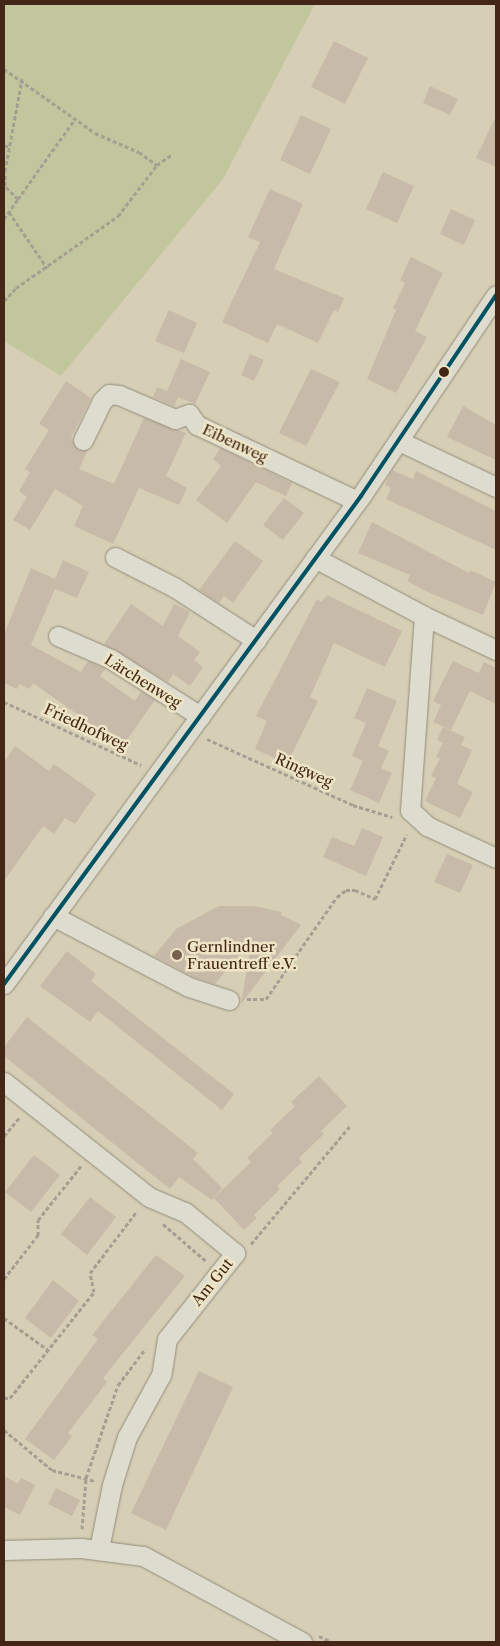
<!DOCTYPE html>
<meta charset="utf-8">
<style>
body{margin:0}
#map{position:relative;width:500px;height:1646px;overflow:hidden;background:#d6cfb5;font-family:"Libre Caslon Text",serif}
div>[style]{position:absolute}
.green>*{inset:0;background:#c1c69d}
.building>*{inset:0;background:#c8baa8}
.path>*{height:3px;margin-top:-1.5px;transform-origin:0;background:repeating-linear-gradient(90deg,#a59f93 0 4px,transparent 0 6.5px)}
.roads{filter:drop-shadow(0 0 1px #938b7a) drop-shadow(0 0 1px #938b7a)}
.minor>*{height:19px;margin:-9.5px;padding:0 9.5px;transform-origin:9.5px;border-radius:9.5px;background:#dedcce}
.bus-1>*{height:4px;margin:-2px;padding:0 2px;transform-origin:2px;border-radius:2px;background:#005262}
.dots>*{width:14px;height:14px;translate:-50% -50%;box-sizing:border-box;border:2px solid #ede5c6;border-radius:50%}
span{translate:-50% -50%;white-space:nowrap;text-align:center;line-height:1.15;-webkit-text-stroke:5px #ede5c6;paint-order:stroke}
.street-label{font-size:15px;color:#442616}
.poi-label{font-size:15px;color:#442616}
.left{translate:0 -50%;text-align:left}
.frame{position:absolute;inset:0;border:5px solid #442616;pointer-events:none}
</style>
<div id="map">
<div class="green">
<div style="clip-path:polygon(4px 4px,315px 4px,223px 179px,61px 376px,4px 341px)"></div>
</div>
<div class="building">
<div style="clip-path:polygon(334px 41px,368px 58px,345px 104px,311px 87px)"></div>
<div style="clip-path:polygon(430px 86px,458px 99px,450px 115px,423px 103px)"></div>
<div style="clip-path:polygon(301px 115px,331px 129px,310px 174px,280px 160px)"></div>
<div style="clip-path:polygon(496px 116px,496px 167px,476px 158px)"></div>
<div style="clip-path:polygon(383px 172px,414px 186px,397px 223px,366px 209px)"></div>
<div style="clip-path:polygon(270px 189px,303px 204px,274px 269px,344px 298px,338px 312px,334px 310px,318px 343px,277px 324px,268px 343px,222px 322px,260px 242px,248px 237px)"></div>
<div style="clip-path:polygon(451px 209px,475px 220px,464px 245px,440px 234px)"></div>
<div style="clip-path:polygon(411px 257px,443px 273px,415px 331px,427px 337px,396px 393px,367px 379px,396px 310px,393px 308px,405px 283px,400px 280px)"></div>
<div style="clip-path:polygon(169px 310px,197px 323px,184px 353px,155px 341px)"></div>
<div style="clip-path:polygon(250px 354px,264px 360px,254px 381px,241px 375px)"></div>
<div style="clip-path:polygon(181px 359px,210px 372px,195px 404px,178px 397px,174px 406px,153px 397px,157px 387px,167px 391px)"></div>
<div style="clip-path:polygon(311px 369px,340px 382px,306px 446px,279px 433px)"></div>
<div style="clip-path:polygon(66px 381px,91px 398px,71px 438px,78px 450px,88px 450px,79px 469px,114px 484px,144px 418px,186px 433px,166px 476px,187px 488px,179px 505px,139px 488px,113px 544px,74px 526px,83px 506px,55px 489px,30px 530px,13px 520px,27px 497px,19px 491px,30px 472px,25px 469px,49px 430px,39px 424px)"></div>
<div style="clip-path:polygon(463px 406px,496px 425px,496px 460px,447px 437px)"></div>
<div style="clip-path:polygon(220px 448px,292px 483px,286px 496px,256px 482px,227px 523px,196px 500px,221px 466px,213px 459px)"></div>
<div style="clip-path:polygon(392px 470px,413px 479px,416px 471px,496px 511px,496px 550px,386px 499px,391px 488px,385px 485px)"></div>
<div style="clip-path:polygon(284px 498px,304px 513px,283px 540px,263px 525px)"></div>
<div style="clip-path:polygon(372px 522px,469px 573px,470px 570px,496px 582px,483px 615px,430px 593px,407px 581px,410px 575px,358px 553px)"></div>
<div style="clip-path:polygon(235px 541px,263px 561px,233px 603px,224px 596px,219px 603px,199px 590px)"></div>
<div style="clip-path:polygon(63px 560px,89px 572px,77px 598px,55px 589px,31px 645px,81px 672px,88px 661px,105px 669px,100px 676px,135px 701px,141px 692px,155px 700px,119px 751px,95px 734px,98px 729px,33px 683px,30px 689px,19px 684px,17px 689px,4px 683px,4px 634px,31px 568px,55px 579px)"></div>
<div style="clip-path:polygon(327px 595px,402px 631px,385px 667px,334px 643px,310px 697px,318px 701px,287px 764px,255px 749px,267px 721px,256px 716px,317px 599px,321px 602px)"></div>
<div style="clip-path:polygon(131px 604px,163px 626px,174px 604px,190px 612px,178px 636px,200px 652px,194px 660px,203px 667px,190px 686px,173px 674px,168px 682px,104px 644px)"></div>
<div style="clip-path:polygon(453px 661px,479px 673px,484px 662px,496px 668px,496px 704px,470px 691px,451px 730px,433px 722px,441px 705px,433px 701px)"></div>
<div style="clip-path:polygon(367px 688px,397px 701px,378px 746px,389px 751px,381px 768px,392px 773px,379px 803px,350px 790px,363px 761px,352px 756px,366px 723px,354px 718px)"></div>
<div style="clip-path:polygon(443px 727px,465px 737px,461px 745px,472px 750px,457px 784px,473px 792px,460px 818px,425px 801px,436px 778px,431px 776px,440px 758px,436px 757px,443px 743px,437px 740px)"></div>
<div style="clip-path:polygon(15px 746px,49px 771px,54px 764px,96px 794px,75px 824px,65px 818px,54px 834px,43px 826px,4px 881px,4px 762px)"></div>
<div style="clip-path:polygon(362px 828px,383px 837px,366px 876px,323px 857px,332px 837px,354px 846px)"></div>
<div style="clip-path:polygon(447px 854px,473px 865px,460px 893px,434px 882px)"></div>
<div style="clip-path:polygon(219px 906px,254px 906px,282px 912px,281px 915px,301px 925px,241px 1004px,252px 939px,215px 984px,193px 977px,154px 956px,176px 929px)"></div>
<div style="clip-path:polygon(67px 951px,96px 974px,91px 981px,234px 1094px,222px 1110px,98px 1011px,90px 1022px,40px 986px)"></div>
<div style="clip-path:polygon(27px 1017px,198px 1153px,193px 1159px,222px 1188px,212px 1200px,179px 1177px,170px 1189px,4px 1056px,4px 1047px)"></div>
<div style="clip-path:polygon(319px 1076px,347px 1106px,321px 1131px,324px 1134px,299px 1158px,302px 1162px,277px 1186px,280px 1189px,254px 1215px,257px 1218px,244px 1230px,214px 1198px,251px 1162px,247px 1158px,273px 1133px,270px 1130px,295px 1106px,291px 1102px)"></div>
<div style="clip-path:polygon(34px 1155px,60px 1175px,31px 1212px,5px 1192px)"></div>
<div style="clip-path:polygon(90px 1197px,116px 1217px,87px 1255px,61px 1234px)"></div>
<div style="clip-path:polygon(156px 1255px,185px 1276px,103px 1378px,107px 1382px,68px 1433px,72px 1436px,54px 1460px,25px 1439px,98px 1339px,92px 1335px)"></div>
<div style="clip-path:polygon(53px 1280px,79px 1301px,51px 1338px,25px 1318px)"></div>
<div style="clip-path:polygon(199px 1371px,233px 1387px,166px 1530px,131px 1513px)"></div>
<div style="clip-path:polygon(4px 1476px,18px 1484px,21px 1478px,35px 1485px,20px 1515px,4px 1507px)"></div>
<div style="clip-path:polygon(56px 1488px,80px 1500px,72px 1516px,48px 1504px)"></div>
</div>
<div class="path">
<div style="left:4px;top:69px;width:111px;rotate:35.1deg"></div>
<div style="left:95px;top:133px;width:48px;rotate:23.4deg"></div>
<div style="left:139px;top:152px;width:22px;rotate:36deg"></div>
<div style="left:4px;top:146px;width:6px"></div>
<div style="left:18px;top:199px;width:98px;rotate:-54.5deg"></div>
<div style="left:9px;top:212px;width:68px;rotate:55.8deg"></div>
<div style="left:4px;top:219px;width:24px;rotate:-55deg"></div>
<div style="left:18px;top:199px;width:18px;rotate:-135deg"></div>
<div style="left:5px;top:186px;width:15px;rotate:-90deg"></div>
<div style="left:5px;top:171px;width:94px;rotate:-79.5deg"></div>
<div style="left:4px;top:301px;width:18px;rotate:-47deg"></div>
<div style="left:16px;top:288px;width:125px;rotate:-35.2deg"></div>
<div style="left:118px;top:216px;width:64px;rotate:-52.6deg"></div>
<div style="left:157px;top:165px;width:19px;rotate:-35deg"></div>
<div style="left:4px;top:702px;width:151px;rotate:24.7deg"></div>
<div style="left:207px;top:739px;width:160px;rotate:24.3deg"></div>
<div style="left:353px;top:805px;width:41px;rotate:17.1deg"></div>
<div style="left:247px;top:999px;width:19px"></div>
<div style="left:266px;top:999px;width:124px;rotate:-55.2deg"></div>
<div style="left:337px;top:897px;width:11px;rotate:-38deg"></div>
<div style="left:346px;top:890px;width:9px"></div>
<div style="left:355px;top:890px;width:22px;rotate:24deg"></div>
<div style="left:375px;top:899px;width:72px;rotate:-63.8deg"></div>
<div style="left:4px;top:1136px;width:25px;rotate:-50deg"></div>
<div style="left:163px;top:1224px;width:57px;rotate:40.7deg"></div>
<div style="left:251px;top:1244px;width:154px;rotate:-50deg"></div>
<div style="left:4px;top:1279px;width:56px;rotate:-52.3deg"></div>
<div style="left:38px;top:1235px;width:15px;rotate:-90deg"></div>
<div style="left:38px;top:1220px;width:69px;rotate:-51.5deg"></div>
<div style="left:4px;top:1318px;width:54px;rotate:36deg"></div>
<div style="left:4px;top:1398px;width:6px"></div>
<div style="left:10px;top:1398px;width:135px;rotate:-51.6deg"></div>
<div style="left:94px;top:1292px;width:19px;rotate:-102deg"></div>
<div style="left:90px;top:1273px;width:78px;rotate:-52.8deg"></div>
<div style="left:4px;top:1430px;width:62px;rotate:39.8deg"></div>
<div style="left:52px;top:1470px;width:44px;rotate:14.3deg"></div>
<div style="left:82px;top:1529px;width:51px;rotate:-85.5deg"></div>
<div style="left:86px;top:1478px;width:98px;rotate:-71deg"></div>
<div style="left:118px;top:1385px;width:46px;rotate:-52.9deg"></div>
<div style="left:319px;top:1636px;width:14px;rotate:25deg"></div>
</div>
<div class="roads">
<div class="minor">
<div style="left:83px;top:440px;width:43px;rotate:-64deg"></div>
<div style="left:102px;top:401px;width:10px;rotate:-45deg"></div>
<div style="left:109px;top:394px;width:10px;rotate:6deg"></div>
<div style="left:119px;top:395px;width:61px;rotate:23.2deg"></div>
<div style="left:175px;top:419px;width:15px;rotate:-20deg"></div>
<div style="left:189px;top:414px;width:14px;rotate:54deg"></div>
<div style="left:197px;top:425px;width:177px;rotate:25.4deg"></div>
<div style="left:399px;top:441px;width:107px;rotate:25.4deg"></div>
<div style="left:115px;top:557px;width:66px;rotate:27deg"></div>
<div style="left:174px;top:587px;width:98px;rotate:32.9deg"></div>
<div style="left:315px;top:558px;width:123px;rotate:28deg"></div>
<div style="left:424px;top:616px;width:80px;rotate:25.3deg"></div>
<div style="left:424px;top:616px;width:195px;rotate:94.1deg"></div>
<div style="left:410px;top:810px;width:23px;rotate:43deg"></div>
<div style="left:427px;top:826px;width:76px;rotate:24.9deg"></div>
<div style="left:58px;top:636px;width:58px;rotate:23.5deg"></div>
<div style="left:111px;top:659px;width:106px;rotate:32.6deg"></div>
<div style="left:53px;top:916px;width:153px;rotate:27.6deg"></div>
<div style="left:189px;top:987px;width:42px;rotate:18deg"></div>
<div style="left:4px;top:984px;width:605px;rotate:-53.81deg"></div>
<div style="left:361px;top:496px;width:242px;rotate:-56.1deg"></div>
<div style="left:4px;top:1082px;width:185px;rotate:38.4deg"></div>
<div style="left:149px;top:1197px;width:39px;rotate:23deg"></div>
<div style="left:185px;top:1212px;width:65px;rotate:39.4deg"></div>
<div style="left:235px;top:1253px;width:110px;rotate:128.3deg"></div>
<div style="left:167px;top:1339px;width:36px;rotate:99deg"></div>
<div style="left:161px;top:1375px;width:71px;rotate:118.7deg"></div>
<div style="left:127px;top:1437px;width:50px;rotate:107.4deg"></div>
<div style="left:112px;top:1485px;width:65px;rotate:101.5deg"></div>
<div style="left:4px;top:1550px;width:77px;rotate:-1.5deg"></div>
<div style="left:81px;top:1548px;width:63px;rotate:7.4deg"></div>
<div style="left:143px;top:1556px;width:181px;rotate:28.4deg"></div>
</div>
</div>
<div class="bus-1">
<div style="left:4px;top:984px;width:605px;rotate:-53.81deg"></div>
<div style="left:361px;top:496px;width:242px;rotate:-56.1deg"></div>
</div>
<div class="dots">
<div style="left:444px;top:372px;background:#442616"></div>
<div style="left:177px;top:955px;background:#77614e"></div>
</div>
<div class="street-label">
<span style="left:235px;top:443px;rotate:25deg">Eibenweg</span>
<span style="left:143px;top:681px;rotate:32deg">Lärchenweg</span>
<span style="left:86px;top:727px;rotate:25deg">Friedhofweg</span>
<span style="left:304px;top:770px;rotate:24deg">Ringweg</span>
<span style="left:212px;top:1282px;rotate:-51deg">Am Gut</span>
</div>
<div class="poi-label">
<span class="left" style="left:187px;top:955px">Gernlindner<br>Frauentreff e.V.</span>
</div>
<div class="frame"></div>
</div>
